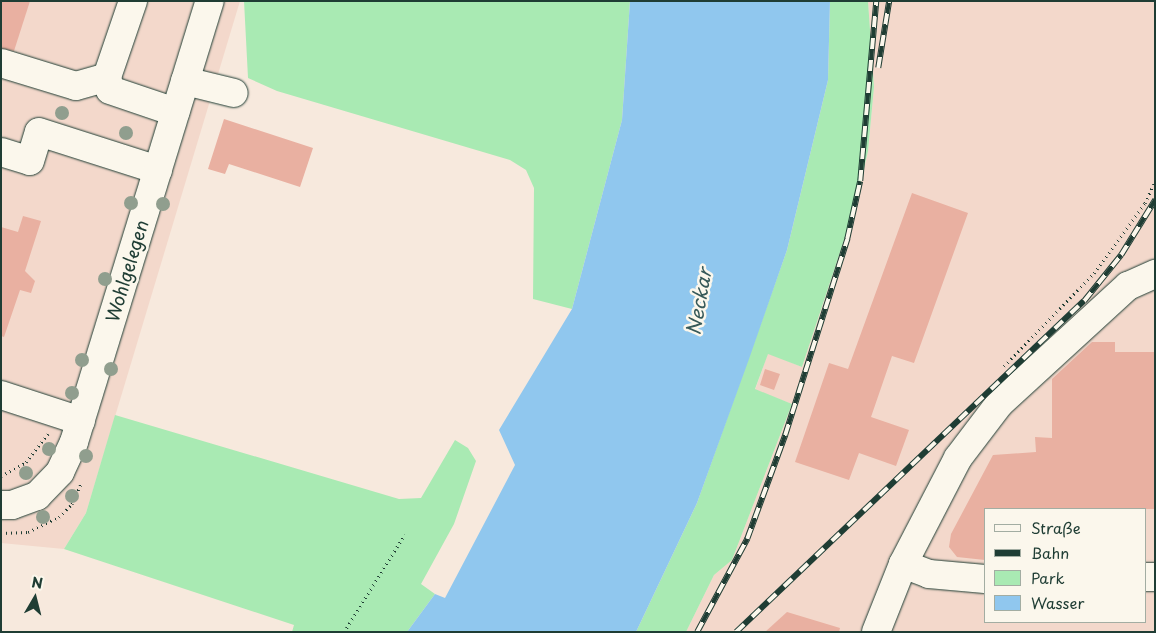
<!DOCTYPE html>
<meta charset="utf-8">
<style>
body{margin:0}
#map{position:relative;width:1156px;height:633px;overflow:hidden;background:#f7e9dd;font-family:"Playpen Sans",sans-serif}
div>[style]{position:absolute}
.built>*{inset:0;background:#f3d8cb}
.green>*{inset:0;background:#a9eab3}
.water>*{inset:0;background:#90c7ee}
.building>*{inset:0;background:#e9b0a1}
.path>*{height:3px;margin-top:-1.5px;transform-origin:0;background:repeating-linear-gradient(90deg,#1f3d34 0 1px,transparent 0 5px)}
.roads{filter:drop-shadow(0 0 1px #1f3d34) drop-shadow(0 0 1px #1f3d34)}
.minor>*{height:28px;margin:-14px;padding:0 14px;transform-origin:14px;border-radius:14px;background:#fbf7ec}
.rail>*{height:5.5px;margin-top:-2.75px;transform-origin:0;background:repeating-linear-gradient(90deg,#fbf7ec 0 11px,#1f3d34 0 22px);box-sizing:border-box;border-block:1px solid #1f3d34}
.trees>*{width:14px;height:14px;margin:-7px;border-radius:50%;background:#909e8e}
span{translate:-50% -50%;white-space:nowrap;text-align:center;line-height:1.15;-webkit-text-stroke:5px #fbf7ec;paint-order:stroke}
.street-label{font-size:18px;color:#1f3d34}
.water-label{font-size:19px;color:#365959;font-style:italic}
.frame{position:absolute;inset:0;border:2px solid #1f3d34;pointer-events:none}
.legend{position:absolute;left:984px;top:508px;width:162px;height:115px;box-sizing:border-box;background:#fbf7ec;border:1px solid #a3ada2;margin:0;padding:6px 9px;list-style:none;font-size:15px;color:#1f3d34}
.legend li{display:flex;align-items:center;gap:10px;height:25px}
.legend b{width:25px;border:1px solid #a3ada2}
.north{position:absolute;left:10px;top:573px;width:50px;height:50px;-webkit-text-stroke:4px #fbf7ec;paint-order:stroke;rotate:8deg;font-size:14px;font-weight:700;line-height:20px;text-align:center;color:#1f3d34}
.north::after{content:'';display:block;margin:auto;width:18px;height:22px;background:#1f3d34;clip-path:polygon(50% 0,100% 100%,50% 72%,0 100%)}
</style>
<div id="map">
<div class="built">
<div style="clip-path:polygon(1px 1px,240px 1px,86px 513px,64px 549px,1px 543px)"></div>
<div style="clip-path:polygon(evenodd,868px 1px,1155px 1px,1155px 632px,686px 632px,714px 575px,732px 560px,792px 404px,755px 390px,768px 353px,802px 367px,855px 207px,868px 151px,874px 87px,868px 1px,985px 509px,1145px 509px,1145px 622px,985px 622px,985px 509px)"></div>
</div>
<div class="green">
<div style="clip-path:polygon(244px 1px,630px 1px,622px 120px,572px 309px,533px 299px,534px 188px,526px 170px,510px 160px,277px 91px,248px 78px)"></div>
<div style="clip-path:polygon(830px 1px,868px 1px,874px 87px,868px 151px,855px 207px,802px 367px,768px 354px,755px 389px,792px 404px,732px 560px,714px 575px,686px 632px,636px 632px,697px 503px,787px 250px,828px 80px)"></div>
<div style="clip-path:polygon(115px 415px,399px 499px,421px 498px,455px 440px,468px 448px,476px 461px,454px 524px,421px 584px,435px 594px,407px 632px,292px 632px,294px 625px,64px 549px,86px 513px)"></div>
</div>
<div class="water">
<div style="clip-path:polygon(630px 1px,830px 1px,828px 80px,787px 250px,749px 359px,697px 503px,636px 632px,407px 632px,435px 594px,445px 598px,515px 465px,499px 430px,572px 309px,622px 120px)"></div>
</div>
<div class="building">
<div style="clip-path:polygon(1px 1px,30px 1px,14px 51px,1px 48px)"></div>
<div style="clip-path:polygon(224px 119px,313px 148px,300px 187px,229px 164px,225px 174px,208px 169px)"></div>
<div style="clip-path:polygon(912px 193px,968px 213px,914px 363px,892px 356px,871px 417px,909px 430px,896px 466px,859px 453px,849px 480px,795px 462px,829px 363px,848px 369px)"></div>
<div style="clip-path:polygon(23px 216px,41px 221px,25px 271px,35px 281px,31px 293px,20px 290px,4px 337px,1px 336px,1px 227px,18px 232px)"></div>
<div style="clip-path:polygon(1092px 342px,1115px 342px,1115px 352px,1155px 352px,1155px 509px,985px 509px,985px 560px,957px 557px,949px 547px,951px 534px,993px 455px,1036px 452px,1035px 437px,1052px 438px,1052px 379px)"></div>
<div style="clip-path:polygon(765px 369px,780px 374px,774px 390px,760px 385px)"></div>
<div style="clip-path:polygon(787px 612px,840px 628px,839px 632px,765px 632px)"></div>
</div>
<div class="path">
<div style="left:1004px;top:366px;width:129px;rotate:-45.9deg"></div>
<div style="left:1094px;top:273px;width:87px;rotate:-53.9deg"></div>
<div style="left:1145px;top:203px;width:23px;rotate:-65deg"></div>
<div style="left:1px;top:476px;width:29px;rotate:-29deg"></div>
<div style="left:26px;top:462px;width:36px;rotate:-52deg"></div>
<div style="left:1px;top:533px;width:27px;rotate:-2deg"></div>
<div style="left:28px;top:532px;width:34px;rotate:-26deg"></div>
<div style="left:59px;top:517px;width:18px;rotate:-45deg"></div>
<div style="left:72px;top:504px;width:22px;rotate:-66deg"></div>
<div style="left:344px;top:632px;width:115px;rotate:-58.1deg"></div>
</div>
<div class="roads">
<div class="minor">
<div style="left:133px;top:1px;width:80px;rotate:108.9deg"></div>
<div style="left:107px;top:77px;width:13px;rotate:77deg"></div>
<div style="left:110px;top:90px;width:69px;rotate:18.7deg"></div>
<div style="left:1px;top:63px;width:78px;rotate:17deg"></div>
<div style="left:76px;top:86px;width:32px;rotate:-16deg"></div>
<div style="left:185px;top:81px;width:50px;rotate:13.8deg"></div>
<div style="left:1px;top:152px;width:30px;rotate:17deg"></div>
<div style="left:30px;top:161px;width:30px;rotate:-73deg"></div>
<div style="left:39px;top:132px;width:125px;rotate:17.7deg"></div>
<div style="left:1px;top:395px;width:84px;rotate:18deg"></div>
<div style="left:1px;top:505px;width:11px"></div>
<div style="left:12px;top:505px;width:27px;rotate:-20deg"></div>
<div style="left:37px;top:496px;width:33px;rotate:-46deg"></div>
<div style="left:60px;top:472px;width:33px;rotate:-65deg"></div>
<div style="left:74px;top:442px;width:461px;rotate:-72.9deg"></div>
<div style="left:903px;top:564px;width:28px;rotate:21deg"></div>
<div style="left:929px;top:574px;width:56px;rotate:5.1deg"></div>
<div style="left:1145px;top:577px;width:10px"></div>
<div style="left:876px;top:632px;width:73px;rotate:-68.3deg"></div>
<div style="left:903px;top:564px;width:119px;rotate:-62.6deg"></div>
<div style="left:958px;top:458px;width:68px;rotate:-52.8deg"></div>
<div style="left:999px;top:404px;width:175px;rotate:-42.5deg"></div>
<div style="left:1128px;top:286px;width:30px;rotate:-24deg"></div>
</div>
</div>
<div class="rail">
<div style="left:878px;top:68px;width:68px;rotate:-80.7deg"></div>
<div style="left:697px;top:632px;width:106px;rotate:-61.7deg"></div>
<div style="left:747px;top:539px;width:111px;rotate:-69.9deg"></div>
<div style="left:785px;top:435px;width:206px;rotate:-72.4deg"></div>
<div style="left:847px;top:239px;width:59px;rotate:-77.4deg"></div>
<div style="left:860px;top:181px;width:181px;rotate:-84.9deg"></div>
<div style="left:736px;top:632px;width:480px;rotate:-43.6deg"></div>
<div style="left:1084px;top:301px;width:59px;rotate:-51.2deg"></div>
<div style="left:1121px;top:255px;width:65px;rotate:-58.3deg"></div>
</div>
<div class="trees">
<div style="left:62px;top:113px"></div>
<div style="left:126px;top:133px"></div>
<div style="left:131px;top:203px"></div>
<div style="left:163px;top:204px"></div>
<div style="left:105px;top:279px"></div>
<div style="left:82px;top:360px"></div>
<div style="left:111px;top:369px"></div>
<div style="left:72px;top:393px"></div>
<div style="left:49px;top:449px"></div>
<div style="left:86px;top:456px"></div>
<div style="left:26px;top:473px"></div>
<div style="left:72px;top:496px"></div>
<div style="left:43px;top:517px"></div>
</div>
<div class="street-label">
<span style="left:127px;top:271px;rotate:-73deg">Wohlgelegen</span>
</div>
<div class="water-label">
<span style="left:699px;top:302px;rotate:-80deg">Neckar</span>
</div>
<div class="frame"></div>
<ul class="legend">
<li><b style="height:6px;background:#fbf7ec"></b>Straße</li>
<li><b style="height:6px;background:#1f3d34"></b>Bahn</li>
<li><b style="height:14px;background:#a9eab3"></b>Park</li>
<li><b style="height:14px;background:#90c7ee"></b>Wasser</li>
</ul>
<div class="north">N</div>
</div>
